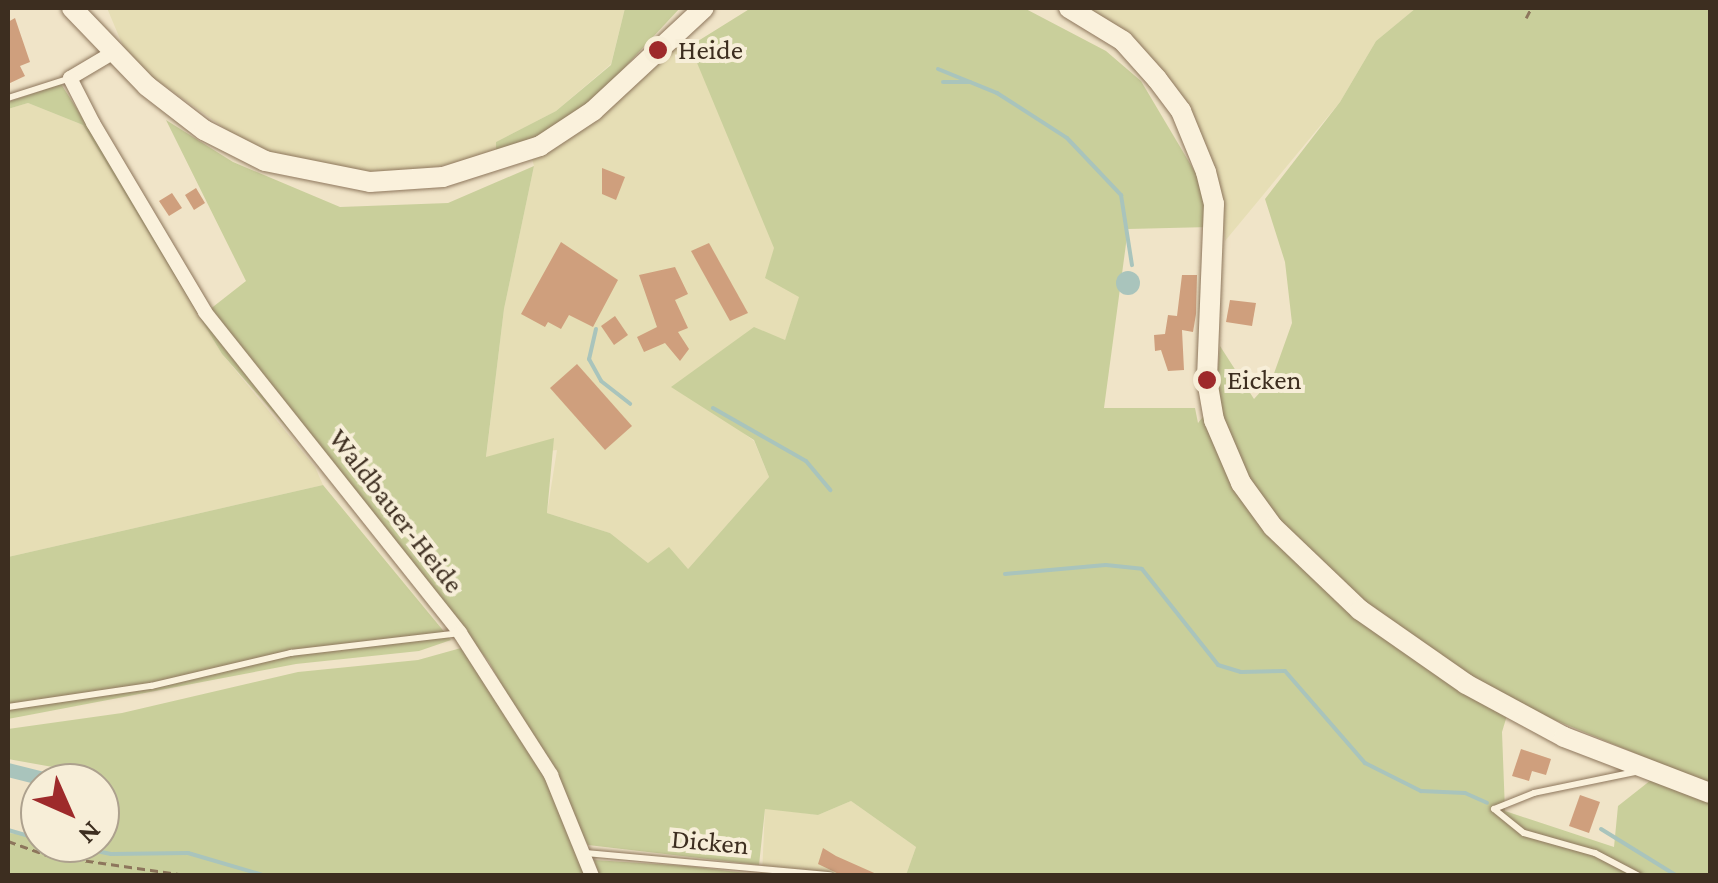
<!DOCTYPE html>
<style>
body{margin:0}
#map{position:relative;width:1718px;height:883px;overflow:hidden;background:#f0e4c8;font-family:"Crimson Pro",serif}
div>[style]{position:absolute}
.farmland>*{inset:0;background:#e6deb5}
.green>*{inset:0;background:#c9cf9b}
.water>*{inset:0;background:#a9c4bc}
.round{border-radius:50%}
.stream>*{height:4px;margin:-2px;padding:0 2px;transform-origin:2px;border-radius:2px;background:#a9c4bc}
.canal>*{height:14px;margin:-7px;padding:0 7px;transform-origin:7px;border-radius:7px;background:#a9c4bc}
.building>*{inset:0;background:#cf9f7d}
.path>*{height:2.5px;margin-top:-1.25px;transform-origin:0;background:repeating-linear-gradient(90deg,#8d765c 0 8px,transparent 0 13px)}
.roads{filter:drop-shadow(0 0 2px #8d765c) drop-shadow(0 0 2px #8d765c)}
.lane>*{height:6px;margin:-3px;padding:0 3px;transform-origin:3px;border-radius:3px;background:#faf1dc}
.street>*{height:14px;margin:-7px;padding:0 7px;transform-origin:7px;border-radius:7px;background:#faf1dc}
.secondary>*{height:20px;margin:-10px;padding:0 10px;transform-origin:10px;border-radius:10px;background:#faf1dc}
.dots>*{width:28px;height:28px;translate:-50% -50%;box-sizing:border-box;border:5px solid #f7eed8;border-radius:50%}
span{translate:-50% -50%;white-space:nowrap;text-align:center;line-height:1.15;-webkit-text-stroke:8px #f7eed8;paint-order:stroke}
.poi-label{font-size:28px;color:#3d2e20}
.left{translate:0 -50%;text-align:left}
.street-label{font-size:28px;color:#3d2e20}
.frame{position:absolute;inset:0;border:10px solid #3d2e20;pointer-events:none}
.north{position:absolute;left:20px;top:763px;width:100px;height:100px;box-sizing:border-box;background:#f7eed8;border:2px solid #ada18e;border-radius:50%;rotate:135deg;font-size:28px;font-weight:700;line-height:40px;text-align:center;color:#3d2e20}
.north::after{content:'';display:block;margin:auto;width:35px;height:45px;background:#9e2a2b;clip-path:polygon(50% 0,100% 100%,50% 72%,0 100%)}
</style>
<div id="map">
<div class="farmland">
<div style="clip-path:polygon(107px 8px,625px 8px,611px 64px,556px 111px,496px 142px,496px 154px,403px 174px,338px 171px,251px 147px,151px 76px,123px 46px)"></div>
<div style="clip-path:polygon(1079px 8px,1416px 8px,1376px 41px,1340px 102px,1225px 241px,1221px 199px,1177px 103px)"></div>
<div style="clip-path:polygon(675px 33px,690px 46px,800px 296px,785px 340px,724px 418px,754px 441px,769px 477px,688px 569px,648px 563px,610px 533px,547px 513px,557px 450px,486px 458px,504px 309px,534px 166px,530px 150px)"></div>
<div style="clip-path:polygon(28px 103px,83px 125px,222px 354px,315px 467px,323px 485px,8px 557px,8px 109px)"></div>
<div style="clip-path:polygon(851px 801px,916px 847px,906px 875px,762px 875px,765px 808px,818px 815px)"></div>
</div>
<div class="green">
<div style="clip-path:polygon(625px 8px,680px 8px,597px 97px,535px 138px,496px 154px,496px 142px,556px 111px,611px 65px)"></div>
<div style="clip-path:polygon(751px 8px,1024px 8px,1106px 51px,1141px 81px,1198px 177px,1210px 227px,1128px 229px,1104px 408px,1195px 408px,1198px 423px,1215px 402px,1220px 346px,1254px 399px,1272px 379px,1292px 323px,1285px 262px,1265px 199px,1340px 102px,1376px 41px,1416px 8px,1710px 8px,1710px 784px,1511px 702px,1502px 732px,1505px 811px,1614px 847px,1618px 806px,1651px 780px,1710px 801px,1710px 875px,906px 875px,916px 847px,851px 801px,818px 815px,765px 809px,759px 865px,588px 845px,489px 662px,209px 310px,246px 281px,166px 120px,233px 162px,340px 207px,448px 203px,534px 166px,504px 309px,486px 457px,554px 438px,547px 513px,610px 533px,648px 563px,669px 547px,688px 569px,769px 477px,754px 440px,671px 387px,754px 327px,785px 340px,799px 297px,765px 278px,774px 248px,690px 46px)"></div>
<div style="clip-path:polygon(61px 84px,146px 216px,320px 465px,222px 354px,83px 125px,28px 103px,8px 109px,8px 102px)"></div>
<div style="clip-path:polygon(323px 485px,451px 640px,419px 651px,296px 664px,8px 719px,8px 557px)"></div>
<div style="clip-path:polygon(461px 648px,545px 774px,588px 875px,8px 875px,8px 833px,40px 835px,40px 843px,100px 843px,100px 783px,82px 783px,75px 771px,8px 759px,8px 729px,122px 713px,298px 672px,418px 660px)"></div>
<div style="clip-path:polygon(594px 860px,688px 866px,762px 875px,599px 875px)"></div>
</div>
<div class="water">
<div class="round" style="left:1116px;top:271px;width:24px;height:24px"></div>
</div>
<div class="stream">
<div style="left:938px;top:69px;width:64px;rotate:22.1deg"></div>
<div style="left:997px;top:93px;width:83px;rotate:32.7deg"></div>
<div style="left:1067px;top:138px;width:79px;rotate:46.5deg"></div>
<div style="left:1121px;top:195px;width:71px;rotate:81.1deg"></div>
<div style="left:943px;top:82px;width:27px"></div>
<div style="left:596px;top:329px;width:31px;rotate:103deg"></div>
<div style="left:589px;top:359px;width:25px;rotate:61deg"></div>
<div style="left:601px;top:381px;width:37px;rotate:38deg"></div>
<div style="left:713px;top:408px;width:107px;rotate:29.7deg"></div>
<div style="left:806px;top:461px;width:38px;rotate:50deg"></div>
<div style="left:1005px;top:574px;width:101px;rotate:-5.1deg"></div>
<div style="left:1106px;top:565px;width:36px;rotate:6deg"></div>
<div style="left:1142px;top:569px;width:122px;rotate:51.6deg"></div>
<div style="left:1218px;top:665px;width:24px;rotate:17deg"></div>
<div style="left:1241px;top:672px;width:44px;rotate:-1.3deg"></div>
<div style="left:1285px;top:671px;width:122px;rotate:49deg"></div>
<div style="left:1365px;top:763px;width:63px;rotate:26.6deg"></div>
<div style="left:1421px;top:791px;width:44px;rotate:2.6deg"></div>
<div style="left:1465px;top:793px;width:24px;rotate:24deg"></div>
<div style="left:1601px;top:829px;width:89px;rotate:31.7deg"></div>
<div style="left:8px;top:830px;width:33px;rotate:16deg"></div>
<div style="left:58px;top:843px;width:54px;rotate:11.7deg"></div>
<div style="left:111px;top:854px;width:77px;rotate:-0.7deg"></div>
<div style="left:188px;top:853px;width:81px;rotate:16.4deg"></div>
</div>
<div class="canal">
<div style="left:8px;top:770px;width:38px;rotate:14deg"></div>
</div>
<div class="building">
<div style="clip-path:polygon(15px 18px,30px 62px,20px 66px,25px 76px,8px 84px,8px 22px)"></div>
<div style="clip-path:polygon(602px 168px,625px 177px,616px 200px,602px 194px)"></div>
<div style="clip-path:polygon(196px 188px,205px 203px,194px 210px,185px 195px)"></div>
<div style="clip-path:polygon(172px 193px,182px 208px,169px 216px,159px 201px)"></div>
<div style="clip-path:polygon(561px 242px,618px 280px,593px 327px,569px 315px,561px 329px,548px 322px,545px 327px,521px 314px)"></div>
<div style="clip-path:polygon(709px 243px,748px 313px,730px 321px,691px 251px)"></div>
<div style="clip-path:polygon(675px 267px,688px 294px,675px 300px,688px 328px,678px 332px,689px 349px,680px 361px,665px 343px,644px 352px,637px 337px,657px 327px,639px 275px)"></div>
<div style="clip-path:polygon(1182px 275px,1197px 275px,1196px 314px,1193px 332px,1182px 330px,1184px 370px,1168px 371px,1161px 350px,1155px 351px,1154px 335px,1165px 334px,1168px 315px,1177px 316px)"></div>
<div style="clip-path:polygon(1230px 300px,1256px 303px,1252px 326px,1226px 322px)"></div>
<div style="clip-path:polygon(615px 316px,628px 335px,614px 345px,601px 326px)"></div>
<div style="clip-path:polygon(577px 364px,632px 426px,605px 450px,550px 388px)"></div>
<div style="clip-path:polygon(1521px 749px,1551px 759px,1546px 775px,1532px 771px,1529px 781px,1512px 776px)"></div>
<div style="clip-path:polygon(1580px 795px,1600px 802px,1589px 833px,1569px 826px)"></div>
<div style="clip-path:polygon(823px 848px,836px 856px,881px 876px,843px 876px,818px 864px)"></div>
</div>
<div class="path">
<div style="left:1526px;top:18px;width:11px;rotate:-63deg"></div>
<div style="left:8px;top:841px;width:41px;rotate:19.7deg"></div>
<div style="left:47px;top:855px;width:147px;rotate:8.2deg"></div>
</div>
<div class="roads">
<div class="lane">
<div style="left:8px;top:98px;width:63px;rotate:-17.6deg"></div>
<div style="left:8px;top:707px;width:145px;rotate:-8.4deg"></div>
<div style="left:151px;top:686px;width:144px;rotate:-13.3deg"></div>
<div style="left:291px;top:653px;width:170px;rotate:-6.7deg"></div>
<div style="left:1635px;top:772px;width:103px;rotate:168.3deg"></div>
<div style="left:1534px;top:793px;width:43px;rotate:158.2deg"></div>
<div style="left:1494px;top:809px;width:38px;rotate:39deg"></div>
<div style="left:1524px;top:833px;width:74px;rotate:15.7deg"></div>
<div style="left:1595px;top:853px;width:50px;rotate:27.6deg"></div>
<div style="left:586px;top:853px;width:245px;rotate:5.2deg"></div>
</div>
<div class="street">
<div style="left:114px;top:52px;width:51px;rotate:149.4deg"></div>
<div style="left:70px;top:78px;width:51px;rotate:62.9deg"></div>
<div style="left:93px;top:123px;width:220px;rotate:59.3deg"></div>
<div style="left:205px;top:312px;width:410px;rotate:51.5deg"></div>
<div style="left:460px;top:633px;width:169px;rotate:57.3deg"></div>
<div style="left:551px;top:775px;width:109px;rotate:67.9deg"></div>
</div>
<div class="secondary">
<div style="left:72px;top:8px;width:108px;rotate:46.1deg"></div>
<div style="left:147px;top:86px;width:72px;rotate:37.7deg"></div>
<div style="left:204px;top:130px;width:68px;rotate:26.9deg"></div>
<div style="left:265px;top:161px;width:107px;rotate:11.3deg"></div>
<div style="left:370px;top:182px;width:73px;rotate:-3.9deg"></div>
<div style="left:443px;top:177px;width:102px;rotate:-17.7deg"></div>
<div style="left:540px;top:146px;width:64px;rotate:-33.4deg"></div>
<div style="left:593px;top:111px;width:151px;rotate:-42.9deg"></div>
<div style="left:1069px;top:8px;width:63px;rotate:31.4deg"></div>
<div style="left:1123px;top:41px;width:51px;rotate:48.2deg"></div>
<div style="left:1157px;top:79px;width:40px;rotate:53deg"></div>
<div style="left:1181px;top:111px;width:66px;rotate:67.7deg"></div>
<div style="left:1206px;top:172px;width:33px;rotate:76deg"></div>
<div style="left:1214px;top:204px;width:176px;rotate:92.3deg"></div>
<div style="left:1207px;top:380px;width:41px;rotate:80.1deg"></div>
<div style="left:1214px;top:420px;width:69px;rotate:66.8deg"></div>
<div style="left:1241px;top:483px;width:54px;rotate:54deg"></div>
<div style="left:1273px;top:527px;width:120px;rotate:43.7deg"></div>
<div style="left:1360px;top:610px;width:129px;rotate:34.9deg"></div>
<div style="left:1466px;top:684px;width:111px;rotate:28.4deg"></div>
<div style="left:1564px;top:737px;width:156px;rotate:21deg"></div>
</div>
</div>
<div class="dots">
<div style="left:658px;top:50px;background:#9e2a2b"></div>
<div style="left:1207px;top:380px;background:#9e2a2b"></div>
</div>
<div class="poi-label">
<span class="left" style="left:678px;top:50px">Heide</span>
<span class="left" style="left:1227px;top:380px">Eicken</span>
</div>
<div class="street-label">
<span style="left:396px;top:511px;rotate:52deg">Waldbauer-Heide</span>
<span style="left:710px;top:842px;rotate:5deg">Dicken</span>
</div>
<div class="frame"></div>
<div class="north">N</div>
</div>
